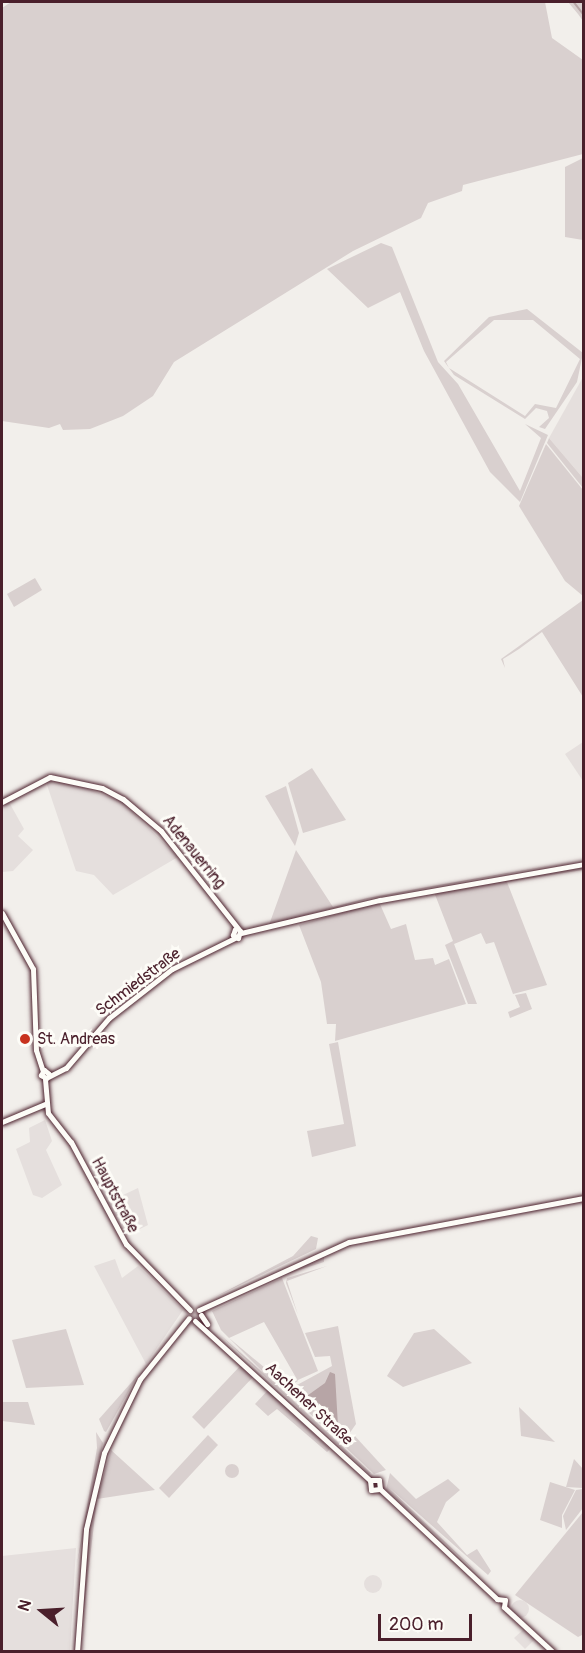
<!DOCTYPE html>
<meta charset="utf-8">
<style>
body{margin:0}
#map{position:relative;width:585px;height:1653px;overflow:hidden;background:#f2efeb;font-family:Pangolin,sans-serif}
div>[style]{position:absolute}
.built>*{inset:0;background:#e5dfdd}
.round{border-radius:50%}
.green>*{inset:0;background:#d9d0cf}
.water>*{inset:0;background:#b7a5a6}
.stream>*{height:1.5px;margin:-0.75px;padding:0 0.75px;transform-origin:0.75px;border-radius:0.75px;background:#b7a5a6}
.roads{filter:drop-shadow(0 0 2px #4a1f2b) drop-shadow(0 0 2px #4a1f2b)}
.secondary>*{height:5px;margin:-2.5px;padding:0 2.5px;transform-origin:2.5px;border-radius:2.5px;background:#fdfcf7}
.dots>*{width:16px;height:16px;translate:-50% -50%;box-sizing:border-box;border:3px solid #fdfcf7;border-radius:50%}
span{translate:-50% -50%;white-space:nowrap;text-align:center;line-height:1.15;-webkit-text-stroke:6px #fdfcf7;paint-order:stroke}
.street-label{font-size:16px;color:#4a1f2b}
.poi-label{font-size:16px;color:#4a1f2b}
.left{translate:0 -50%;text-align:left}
.frame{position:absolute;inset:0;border:3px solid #4a1f2b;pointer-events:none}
.north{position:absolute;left:12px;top:1581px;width:60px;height:60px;-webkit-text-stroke:4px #fdfcf7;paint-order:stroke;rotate:288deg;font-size:16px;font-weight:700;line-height:24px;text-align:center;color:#4a1f2b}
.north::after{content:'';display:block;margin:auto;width:21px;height:27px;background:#4a1f2b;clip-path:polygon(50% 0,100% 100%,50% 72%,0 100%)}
.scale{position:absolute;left:378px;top:1614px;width:94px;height:27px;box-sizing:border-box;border:3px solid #4a1f2b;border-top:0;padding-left:8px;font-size:18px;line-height:21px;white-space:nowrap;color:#4a1f2b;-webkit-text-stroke:4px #fdfcf7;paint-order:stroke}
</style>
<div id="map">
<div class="built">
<div style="clip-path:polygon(583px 377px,583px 478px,549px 438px)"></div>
<div style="clip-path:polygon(583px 742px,583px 781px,565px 754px)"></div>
<div style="clip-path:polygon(46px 782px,70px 782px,122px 802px,178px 857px,113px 895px,94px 875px,76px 871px)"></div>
<div style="clip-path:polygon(9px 802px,24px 829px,18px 836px,33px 850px,13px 871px,2px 872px,2px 806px)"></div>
<div style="clip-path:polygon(45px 1120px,52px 1141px,46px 1150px,62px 1185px,42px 1198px,33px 1195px,16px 1149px,30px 1142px,29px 1128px)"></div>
<div style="clip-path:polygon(138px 1188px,148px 1225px,138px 1230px,129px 1210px,113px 1218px,106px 1203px)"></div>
<div style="clip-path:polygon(115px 1259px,122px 1278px,138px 1266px,183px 1310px,146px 1364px,94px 1266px)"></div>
<div style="clip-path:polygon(76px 1548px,70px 1651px,2px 1651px,2px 1556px)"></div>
<div class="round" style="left:364px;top:1575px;width:18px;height:18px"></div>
<div class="round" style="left:511px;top:1600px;width:18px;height:18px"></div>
<div style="clip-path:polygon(524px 1629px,535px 1639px,525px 1649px,514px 1638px)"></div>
</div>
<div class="green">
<div style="clip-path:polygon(11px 2px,545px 2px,552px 38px,583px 60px,583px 154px,463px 185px,462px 191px,428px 203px,421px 218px,353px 251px,174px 362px,153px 396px,123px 416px,90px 429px,63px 430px,60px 424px,49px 428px,2px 421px,2px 8px)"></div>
<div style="clip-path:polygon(568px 2px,583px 2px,583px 21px,578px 14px)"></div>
<div style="clip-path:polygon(583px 158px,584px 158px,583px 240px,565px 237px,565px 167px)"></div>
<div style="clip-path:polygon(381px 243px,392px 247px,438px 362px,458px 384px,520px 491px,541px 438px,525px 424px,548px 435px,520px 502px,490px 472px,424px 351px,400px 292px,368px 308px,327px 269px)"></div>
<div style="clip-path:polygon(evenodd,527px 309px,583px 353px,577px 382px,545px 429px,539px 427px,549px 418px,547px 411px,536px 408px,525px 419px,454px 375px,444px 361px,489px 317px,527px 309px,494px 320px,533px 320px,580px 359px,556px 408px,535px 404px,525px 416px,449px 368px,446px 362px,494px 320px)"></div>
<div style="clip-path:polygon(549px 438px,583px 478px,583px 488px,547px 443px)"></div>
<div style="clip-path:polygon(546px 444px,583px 490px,583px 596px,565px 581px,519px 506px)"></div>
<div style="clip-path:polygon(35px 578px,42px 590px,14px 607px,7px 594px)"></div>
<div style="clip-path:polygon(583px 600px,583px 697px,542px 632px,519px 649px,503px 659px,505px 668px,501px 659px)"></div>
<div style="clip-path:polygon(312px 768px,346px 820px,303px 833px,288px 783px)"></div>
<div style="clip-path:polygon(286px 786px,299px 833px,295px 846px,265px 796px)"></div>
<div style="clip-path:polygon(296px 850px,333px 907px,367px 898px,432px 886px,583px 860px,368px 899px,269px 925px)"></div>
<div style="clip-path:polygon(583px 866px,583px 870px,507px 882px,547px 985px,513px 994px,494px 942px,486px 944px,481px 933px,454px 944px,477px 1004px,468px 1004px,445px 945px,453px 941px,434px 892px)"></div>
<div style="clip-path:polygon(379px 902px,391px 929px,406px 924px,415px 960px,433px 958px,435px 965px,449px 959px,466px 1004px,335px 1041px,336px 1024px,327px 1024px,321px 982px,299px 925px)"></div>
<div style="clip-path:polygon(526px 993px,532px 1009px,510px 1018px,508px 1012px,520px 1007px,515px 995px)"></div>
<div style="clip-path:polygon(338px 1042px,356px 1146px,312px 1157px,307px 1131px,344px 1124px,329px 1044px)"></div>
<div style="clip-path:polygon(311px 1236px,318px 1238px,316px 1249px,215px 1297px,293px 1256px)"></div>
<div style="clip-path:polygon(324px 1255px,324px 1262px,284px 1275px,283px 1274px)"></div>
<div style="clip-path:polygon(327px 1266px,287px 1281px,298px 1315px,286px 1283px,287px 1278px)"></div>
<div style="clip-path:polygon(evenodd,282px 1278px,318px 1371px,280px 1388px,371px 1473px,369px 1474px,218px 1333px,267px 1376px,221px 1330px,212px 1311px,282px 1278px,264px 1322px,298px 1381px,288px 1387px,229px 1338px,264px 1322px)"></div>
<div style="clip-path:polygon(338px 1326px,356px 1424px,342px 1444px,286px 1391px,332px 1366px,330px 1356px,315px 1357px,305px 1333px)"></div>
<div style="clip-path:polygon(66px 1329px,84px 1385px,26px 1388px,12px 1340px)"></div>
<div style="clip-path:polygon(434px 1329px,472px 1363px,403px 1387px,387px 1376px,414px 1333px)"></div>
<div style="clip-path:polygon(241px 1365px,254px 1376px,204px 1429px,192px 1417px)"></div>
<div style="clip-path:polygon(138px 1375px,106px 1432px,104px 1431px,99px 1419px)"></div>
<div style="clip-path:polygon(268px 1390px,330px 1449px,327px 1452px,277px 1409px,268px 1416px,255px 1404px)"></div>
<div style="clip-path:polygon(2px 1402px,28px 1402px,35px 1425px,2px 1421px)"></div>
<div style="clip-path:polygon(519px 1407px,555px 1442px,521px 1436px)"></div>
<div style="clip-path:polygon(96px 1432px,103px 1443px,77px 1564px,97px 1448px)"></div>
<div style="clip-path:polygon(208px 1435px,218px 1445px,169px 1498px,159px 1488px)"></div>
<div style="clip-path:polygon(350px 1435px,354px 1435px,386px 1470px,374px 1474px,343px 1445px)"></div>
<div style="clip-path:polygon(111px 1450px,155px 1490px,97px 1499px,79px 1652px,89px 1525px)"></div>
<div style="clip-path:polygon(574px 1459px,583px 1469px,583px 1488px,566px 1487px)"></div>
<div class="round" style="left:225px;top:1464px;width:14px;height:14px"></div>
<div style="clip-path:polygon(390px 1473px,416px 1499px,448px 1479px,460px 1490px,446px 1502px,437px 1522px,467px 1555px,477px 1549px,491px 1571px,488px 1575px,387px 1486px,484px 1579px,386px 1490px)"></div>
<div style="clip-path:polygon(550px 1482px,575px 1490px,562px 1515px,562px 1528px,540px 1520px)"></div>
<div style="clip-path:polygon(583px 1489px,583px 1508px,566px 1530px,563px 1516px,576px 1490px)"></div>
<div style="clip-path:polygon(583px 1512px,584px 1634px,578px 1637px,515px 1595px)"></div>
</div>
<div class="water">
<div style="clip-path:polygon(330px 1372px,335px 1374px,338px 1426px,304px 1398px,325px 1383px)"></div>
</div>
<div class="stream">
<div style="left:574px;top:2px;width:16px;rotate:52deg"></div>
</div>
<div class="roads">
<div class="secondary">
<div style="left:2px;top:802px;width:54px;rotate:-27.5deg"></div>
<div style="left:50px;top:777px;width:53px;rotate:11.9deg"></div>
<div style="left:102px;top:788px;width:24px;rotate:28deg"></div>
<div style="left:123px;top:799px;width:50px;rotate:40.1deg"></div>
<div style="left:161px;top:831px;width:127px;rotate:51.7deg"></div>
<div style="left:240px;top:931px;width:7px;rotate:106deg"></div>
<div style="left:238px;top:938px;width:6px;rotate:-149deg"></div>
<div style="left:233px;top:935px;width:6px;rotate:-72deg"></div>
<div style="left:2px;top:913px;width:64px;rotate:61deg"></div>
<div style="left:33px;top:969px;width:81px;rotate:87.9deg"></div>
<div style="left:36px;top:1050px;width:22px;rotate:72deg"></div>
<div style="left:241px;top:933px;width:143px;rotate:-13.4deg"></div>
<div style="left:380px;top:900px;width:207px;rotate:-10deg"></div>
<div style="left:49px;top:1074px;width:6px;rotate:-141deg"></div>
<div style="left:44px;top:1070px;width:6px;rotate:121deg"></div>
<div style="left:41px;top:1075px;width:6px;rotate:31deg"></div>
<div style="left:46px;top:1078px;width:22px;rotate:-27deg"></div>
<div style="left:66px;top:1068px;width:66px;rotate:-49.3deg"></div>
<div style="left:109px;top:1018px;width:80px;rotate:-37.9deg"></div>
<div style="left:172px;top:969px;width:70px;rotate:-26.2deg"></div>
<div style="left:45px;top:1079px;width:34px;rotate:85deg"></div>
<div style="left:48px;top:1113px;width:37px;rotate:52deg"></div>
<div style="left:71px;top:1142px;width:116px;rotate:61.7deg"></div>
<div style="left:126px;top:1244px;width:92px;rotate:45.9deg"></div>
<div style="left:2px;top:1122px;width:47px;rotate:-22.7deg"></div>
<div style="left:199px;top:1310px;width:165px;rotate:-24.4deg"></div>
<div style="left:349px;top:1242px;width:239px;rotate:-10.6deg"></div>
<div style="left:201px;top:1315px;width:11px;rotate:56deg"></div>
<div style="left:195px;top:1321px;width:236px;rotate:42.3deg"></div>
<div style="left:370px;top:1480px;width:10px;rotate:84deg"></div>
<div style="left:371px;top:1490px;width:9px;rotate:-6deg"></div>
<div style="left:370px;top:1480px;width:9px"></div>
<div style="left:379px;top:1480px;width:9px;rotate:84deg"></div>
<div style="left:380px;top:1489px;width:161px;rotate:43.2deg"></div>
<div style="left:497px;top:1599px;width:8px;rotate:7deg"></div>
<div style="left:505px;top:1600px;width:7px;rotate:98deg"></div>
<div style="left:504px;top:1607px;width:67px;rotate:42.6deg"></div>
<div style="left:77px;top:1652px;width:123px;rotate:-85.8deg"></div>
<div style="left:86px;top:1529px;width:78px;rotate:-76.7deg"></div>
<div style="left:104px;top:1453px;width:82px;rotate:-64.1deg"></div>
<div style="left:140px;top:1379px;width:78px;rotate:-51.2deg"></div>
</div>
</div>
<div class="dots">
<div style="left:25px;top:1039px;background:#c8321e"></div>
</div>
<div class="street-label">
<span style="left:194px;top:852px;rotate:51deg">Adenauerring</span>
<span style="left:138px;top:982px;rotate:-37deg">Schmiedstraße</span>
<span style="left:115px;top:1195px;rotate:62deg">Hauptstraße</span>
<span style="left:309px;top:1404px;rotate:43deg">Aachener Straße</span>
</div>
<div class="poi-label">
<span class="left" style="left:37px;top:1039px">St. Andreas</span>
</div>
<div class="frame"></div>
<div class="north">N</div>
<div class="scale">200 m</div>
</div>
